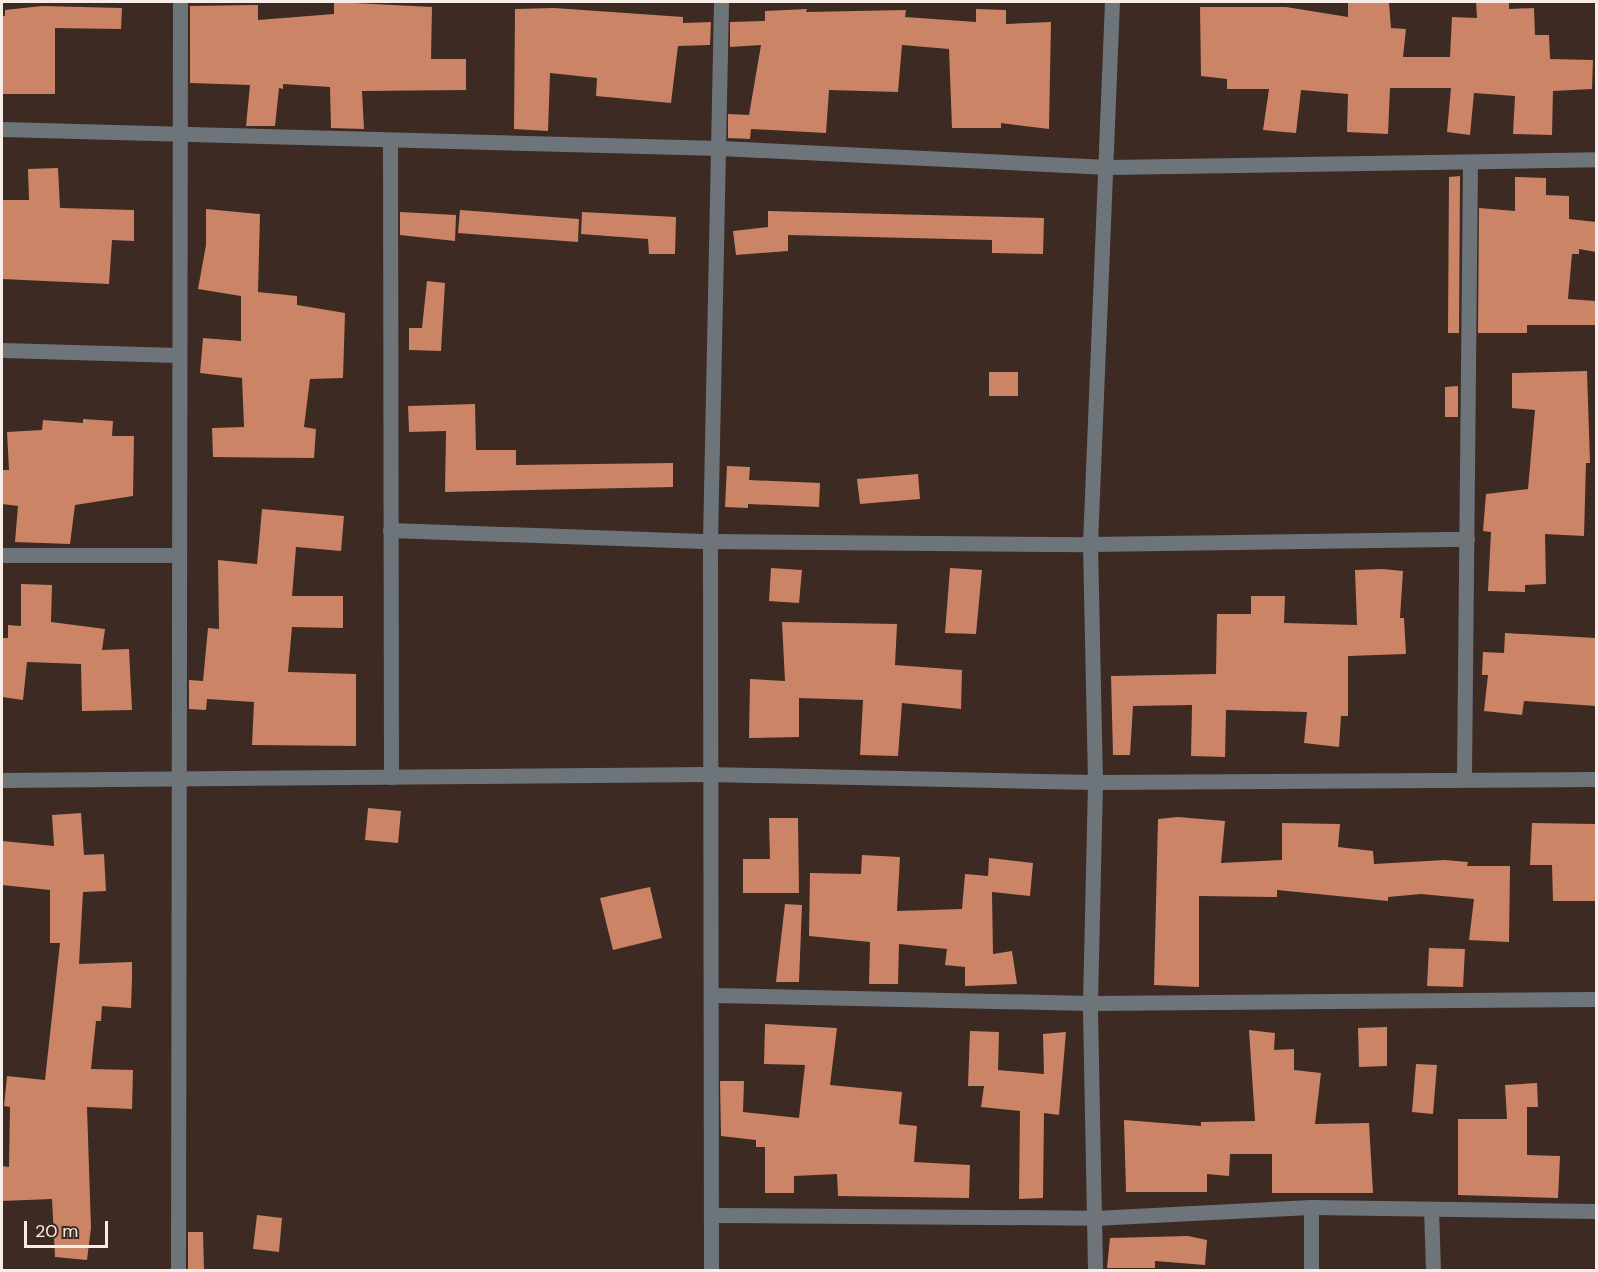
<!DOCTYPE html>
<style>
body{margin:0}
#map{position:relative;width:1598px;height:1272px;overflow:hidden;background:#3c2a23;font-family:"DM Sans",sans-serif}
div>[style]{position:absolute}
.building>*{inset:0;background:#cb8466}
.minor>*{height:15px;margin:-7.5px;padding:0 7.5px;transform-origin:7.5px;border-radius:7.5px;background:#6d757b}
span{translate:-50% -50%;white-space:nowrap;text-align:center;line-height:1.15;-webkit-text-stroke:6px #3c2a23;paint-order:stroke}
.frame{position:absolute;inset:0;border:3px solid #f8ece7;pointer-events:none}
.scale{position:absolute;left:24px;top:1221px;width:84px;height:27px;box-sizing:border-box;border:3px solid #f8ece7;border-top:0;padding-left:8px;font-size:18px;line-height:21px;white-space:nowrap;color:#f8ece7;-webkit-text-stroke:4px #3c2a23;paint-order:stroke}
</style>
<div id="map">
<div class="building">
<div style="clip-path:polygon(334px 2px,432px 7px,431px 59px,466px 59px,466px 90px,362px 91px,364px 129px,331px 128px,330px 87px,283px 84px,283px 89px,279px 88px,275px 126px,246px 126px,250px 85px,190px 83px,190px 6px,258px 5px,258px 20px,334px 14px)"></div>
<div style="clip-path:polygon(1476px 2px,1509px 2px,1509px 9px,1534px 8px,1535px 35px,1549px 35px,1550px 59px,1593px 60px,1592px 89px,1553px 91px,1552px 135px,1513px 134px,1515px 96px,1474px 93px,1470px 135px,1447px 132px,1451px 88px,1390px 88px,1388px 134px,1347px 132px,1348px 94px,1301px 90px,1296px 133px,1263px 130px,1269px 89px,1227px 89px,1227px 79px,1201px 76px,1200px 7px,1286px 7px,1348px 17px,1348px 3px,1389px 3px,1391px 28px,1406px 29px,1403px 57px,1450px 57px,1452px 17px,1477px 18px)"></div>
<div style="clip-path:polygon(42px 6px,122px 8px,121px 29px,55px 28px,55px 94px,2px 94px,2px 16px,5px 16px,5px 10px)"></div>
<div style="clip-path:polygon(554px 8px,683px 17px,683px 23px,711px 22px,710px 45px,678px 46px,671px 103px,596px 96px,597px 78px,550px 73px,548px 131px,514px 129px,515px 9px)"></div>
<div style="clip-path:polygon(807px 9px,806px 12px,906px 10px,905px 17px,976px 22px,976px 9px,1006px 10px,1006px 24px,1051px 22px,1049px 129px,1001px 123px,1001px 128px,952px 128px,949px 49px,902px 45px,898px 92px,829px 90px,826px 133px,751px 129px,750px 139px,728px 138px,728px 114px,749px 115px,761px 45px,730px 47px,730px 22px,765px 21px,765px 11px)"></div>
<div style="clip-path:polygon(58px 168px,60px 208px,134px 210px,134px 241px,112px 240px,109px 284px,2px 279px,2px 200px,29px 200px,28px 169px)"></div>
<div style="clip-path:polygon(1460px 176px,1459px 333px,1448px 333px,1449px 177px)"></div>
<div style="clip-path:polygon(1515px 177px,1546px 178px,1546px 195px,1569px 196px,1569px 219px,1596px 222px,1596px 252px,1579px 249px,1579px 254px,1572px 254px,1568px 299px,1596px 301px,1596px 325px,1527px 325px,1527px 333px,1478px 333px,1479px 208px,1515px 211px)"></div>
<div style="clip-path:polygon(206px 209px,260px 214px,258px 292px,297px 296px,297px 305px,345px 313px,343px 378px,310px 379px,304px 427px,316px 429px,314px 458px,213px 457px,212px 428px,244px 427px,242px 378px,200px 373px,203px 338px,241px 341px,241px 296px,198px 289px,206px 245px)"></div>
<div style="clip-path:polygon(460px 210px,579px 219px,578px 242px,458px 233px)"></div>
<div style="clip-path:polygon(768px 211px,1044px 218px,1043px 254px,992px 253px,992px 240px,788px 235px,788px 251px,736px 255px,733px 231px,768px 227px)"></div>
<div style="clip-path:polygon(400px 212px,456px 215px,455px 241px,400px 235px)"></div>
<div style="clip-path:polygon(582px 212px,676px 217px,675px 254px,649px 254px,648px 239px,581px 234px)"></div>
<div style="clip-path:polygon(427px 281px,445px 283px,441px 351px,409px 350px,409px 328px,422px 328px)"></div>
<div style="clip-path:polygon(1587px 371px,1590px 463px,1586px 463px,1584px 536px,1545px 534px,1546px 584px,1525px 585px,1525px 592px,1488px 591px,1491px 532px,1483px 531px,1486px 494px,1528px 489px,1535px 410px,1512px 408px,1512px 373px)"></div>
<div style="clip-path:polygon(989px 372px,1018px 372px,1018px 396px,989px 396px)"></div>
<div style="clip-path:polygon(1458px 386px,1458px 417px,1445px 417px,1445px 387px)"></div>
<div style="clip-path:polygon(475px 404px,476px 450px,516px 450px,516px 465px,673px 463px,673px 487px,445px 492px,446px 431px,409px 432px,408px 406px)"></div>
<div style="clip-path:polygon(83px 419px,113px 421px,112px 436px,134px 436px,133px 496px,75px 505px,70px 544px,15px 542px,18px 506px,2px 504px,2px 470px,9px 470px,7px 432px,42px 430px,43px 420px,83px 423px)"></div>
<div style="clip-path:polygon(727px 466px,750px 467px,749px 480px,820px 483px,819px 507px,748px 504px,748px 508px,725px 507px)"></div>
<div style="clip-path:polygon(918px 474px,920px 499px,860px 504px,857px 479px)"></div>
<div style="clip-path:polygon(262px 509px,344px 516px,341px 551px,296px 547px,292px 596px,343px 596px,343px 628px,292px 627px,288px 672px,356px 674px,356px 746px,252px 745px,254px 702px,207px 699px,206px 710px,189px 709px,189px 680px,203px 681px,208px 628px,219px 629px,218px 560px,257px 564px)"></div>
<div style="clip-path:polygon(771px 568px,802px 570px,799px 603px,769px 601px)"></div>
<div style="clip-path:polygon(950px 568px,982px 570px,976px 634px,945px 633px)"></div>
<div style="clip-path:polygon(1382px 569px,1403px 571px,1400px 618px,1404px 618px,1406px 654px,1348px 656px,1348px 716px,1341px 716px,1339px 747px,1304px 743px,1307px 712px,1226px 710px,1225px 757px,1191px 756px,1192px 705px,1133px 706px,1130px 755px,1113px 755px,1111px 676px,1216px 674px,1217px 614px,1251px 614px,1251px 596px,1285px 596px,1284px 623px,1357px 625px,1355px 570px)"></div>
<div style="clip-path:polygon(21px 584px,52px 585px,51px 622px,105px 629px,102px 650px,129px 649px,132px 710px,82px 711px,81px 664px,27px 662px,23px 700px,2px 697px,2px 638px,8px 638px,8px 625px,21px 626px)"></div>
<div style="clip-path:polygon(782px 622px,897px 624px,895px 665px,962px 670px,961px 709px,902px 703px,898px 756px,860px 755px,863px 700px,799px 698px,799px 737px,749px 738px,750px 679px,785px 681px)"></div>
<div style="clip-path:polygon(1505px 633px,1596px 638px,1596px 706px,1524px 701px,1522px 715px,1484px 711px,1488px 675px,1482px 675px,1483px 652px,1504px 653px)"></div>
<div style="clip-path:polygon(368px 808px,401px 811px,398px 843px,365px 840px)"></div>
<div style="clip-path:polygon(81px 813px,84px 855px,104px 854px,106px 891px,83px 892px,79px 964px,132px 962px,132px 979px,131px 1008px,102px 1006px,101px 1021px,96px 1021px,91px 1069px,133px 1070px,132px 1109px,87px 1107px,91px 1228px,87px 1260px,55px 1257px,52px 1199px,2px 1201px,2px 1166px,9px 1167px,10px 1107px,4px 1106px,7px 1076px,45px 1080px,60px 943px,50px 943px,50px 890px,2px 885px,2px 841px,54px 846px,52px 815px)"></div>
<div style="clip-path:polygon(1178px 817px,1225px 821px,1221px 863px,1282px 860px,1282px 823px,1340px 824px,1338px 847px,1373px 851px,1374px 864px,1445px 860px,1468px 862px,1467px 866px,1510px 866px,1509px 942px,1469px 940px,1474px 899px,1421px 894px,1388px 897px,1388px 901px,1277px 890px,1277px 897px,1199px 896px,1199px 987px,1154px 985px,1158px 819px)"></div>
<div style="clip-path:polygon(769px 818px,798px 818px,799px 893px,743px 893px,743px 859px,770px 859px)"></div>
<div style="clip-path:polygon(1532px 823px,1596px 824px,1596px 901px,1553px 901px,1552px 865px,1530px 865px)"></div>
<div style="clip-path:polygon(862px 855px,900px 857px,897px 911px,962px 909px,965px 874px,988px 876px,989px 858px,1033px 863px,1030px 896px,992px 892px,993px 954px,1012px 951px,1017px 984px,965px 986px,965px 967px,945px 965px,947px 949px,899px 944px,898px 984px,869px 984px,870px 942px,809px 936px,810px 873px,861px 874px)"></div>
<div style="clip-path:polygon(650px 887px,662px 938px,613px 950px,600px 898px)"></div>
<div style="clip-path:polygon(785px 904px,802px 905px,799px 982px,776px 982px)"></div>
<div style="clip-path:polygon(1429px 948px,1465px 949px,1463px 987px,1427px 986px)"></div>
<div style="clip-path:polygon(765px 1024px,837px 1028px,830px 1085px,902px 1092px,899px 1124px,917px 1126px,914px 1162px,970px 1165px,969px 1198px,838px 1196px,837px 1174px,794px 1176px,794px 1193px,765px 1193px,765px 1147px,756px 1147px,756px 1140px,721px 1136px,720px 1081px,744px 1081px,743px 1112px,799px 1118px,805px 1065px,764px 1064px)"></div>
<div style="clip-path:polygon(1387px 1027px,1387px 1066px,1359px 1067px,1358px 1028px)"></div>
<div style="clip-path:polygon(1249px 1030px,1275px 1033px,1274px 1050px,1294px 1049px,1294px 1070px,1321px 1073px,1315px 1124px,1369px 1123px,1373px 1193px,1272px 1193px,1272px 1154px,1230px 1154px,1229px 1176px,1207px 1174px,1207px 1192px,1126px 1192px,1124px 1120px,1201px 1126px,1201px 1122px,1255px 1121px)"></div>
<div style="clip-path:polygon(970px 1031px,999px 1032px,998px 1070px,1044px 1074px,1043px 1034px,1066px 1032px,1059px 1115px,1044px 1113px,1043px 1198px,1019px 1199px,1020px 1111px,981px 1107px,984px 1086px,968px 1086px)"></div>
<div style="clip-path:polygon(1416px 1064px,1437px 1065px,1433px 1114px,1412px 1112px)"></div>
<div style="clip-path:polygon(1537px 1083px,1538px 1107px,1527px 1107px,1527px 1155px,1560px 1156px,1558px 1198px,1458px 1195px,1458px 1119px,1507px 1119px,1505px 1085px)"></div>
<div style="clip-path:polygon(257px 1215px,282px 1218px,279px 1252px,253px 1249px)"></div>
<div style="clip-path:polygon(188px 1232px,203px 1232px,204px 1270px,188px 1270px)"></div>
<div style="clip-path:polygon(1188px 1236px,1207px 1240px,1205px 1265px,1155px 1261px,1155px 1268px,1107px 1268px,1110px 1238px)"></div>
</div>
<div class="minor">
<div style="left:2px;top:129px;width:718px;rotate:1.52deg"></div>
<div style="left:720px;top:148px;width:388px;rotate:2.8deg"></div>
<div style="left:1108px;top:167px;width:488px;rotate:-0.9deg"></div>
<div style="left:390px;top:140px;width:637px;rotate:89.91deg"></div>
<div style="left:2px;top:350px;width:176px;rotate:1.6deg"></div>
<div style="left:390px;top:530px;width:320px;rotate:2deg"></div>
<div style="left:710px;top:541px;width:380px;rotate:0.5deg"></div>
<div style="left:1090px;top:544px;width:377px;rotate:-0.8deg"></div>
<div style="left:2px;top:555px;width:176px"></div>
<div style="left:1464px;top:777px;width:615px;rotate:-89.44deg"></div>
<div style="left:2px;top:780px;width:707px;rotate:-0.49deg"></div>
<div style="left:709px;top:774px;width:386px;rotate:1.2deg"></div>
<div style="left:1095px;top:782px;width:501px;rotate:-0.34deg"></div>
<div style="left:712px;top:995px;width:378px;rotate:1.2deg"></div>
<div style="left:1090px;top:1003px;width:506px;rotate:-0.45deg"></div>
<div style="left:1431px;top:1209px;width:61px;rotate:88.1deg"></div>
<div style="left:712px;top:1215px;width:382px;rotate:0.4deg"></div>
<div style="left:1094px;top:1218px;width:217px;rotate:-2.9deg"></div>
<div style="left:1311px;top:1207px;width:285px;rotate:0.8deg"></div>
<div style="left:178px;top:1270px;width:1268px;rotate:-89.91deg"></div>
<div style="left:711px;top:1270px;width:729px;rotate:-90.08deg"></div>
<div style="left:710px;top:541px;width:539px;rotate:-88.83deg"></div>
<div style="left:1095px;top:1270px;width:267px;rotate:-91.1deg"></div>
<div style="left:1090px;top:1003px;width:221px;rotate:-88.7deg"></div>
<div style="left:1095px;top:782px;width:238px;rotate:-91.2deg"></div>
<div style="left:1090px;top:544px;width:542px;rotate:-87.68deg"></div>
<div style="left:1311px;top:1270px;width:63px;rotate:-90deg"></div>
</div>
<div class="frame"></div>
<div class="scale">20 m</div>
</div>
